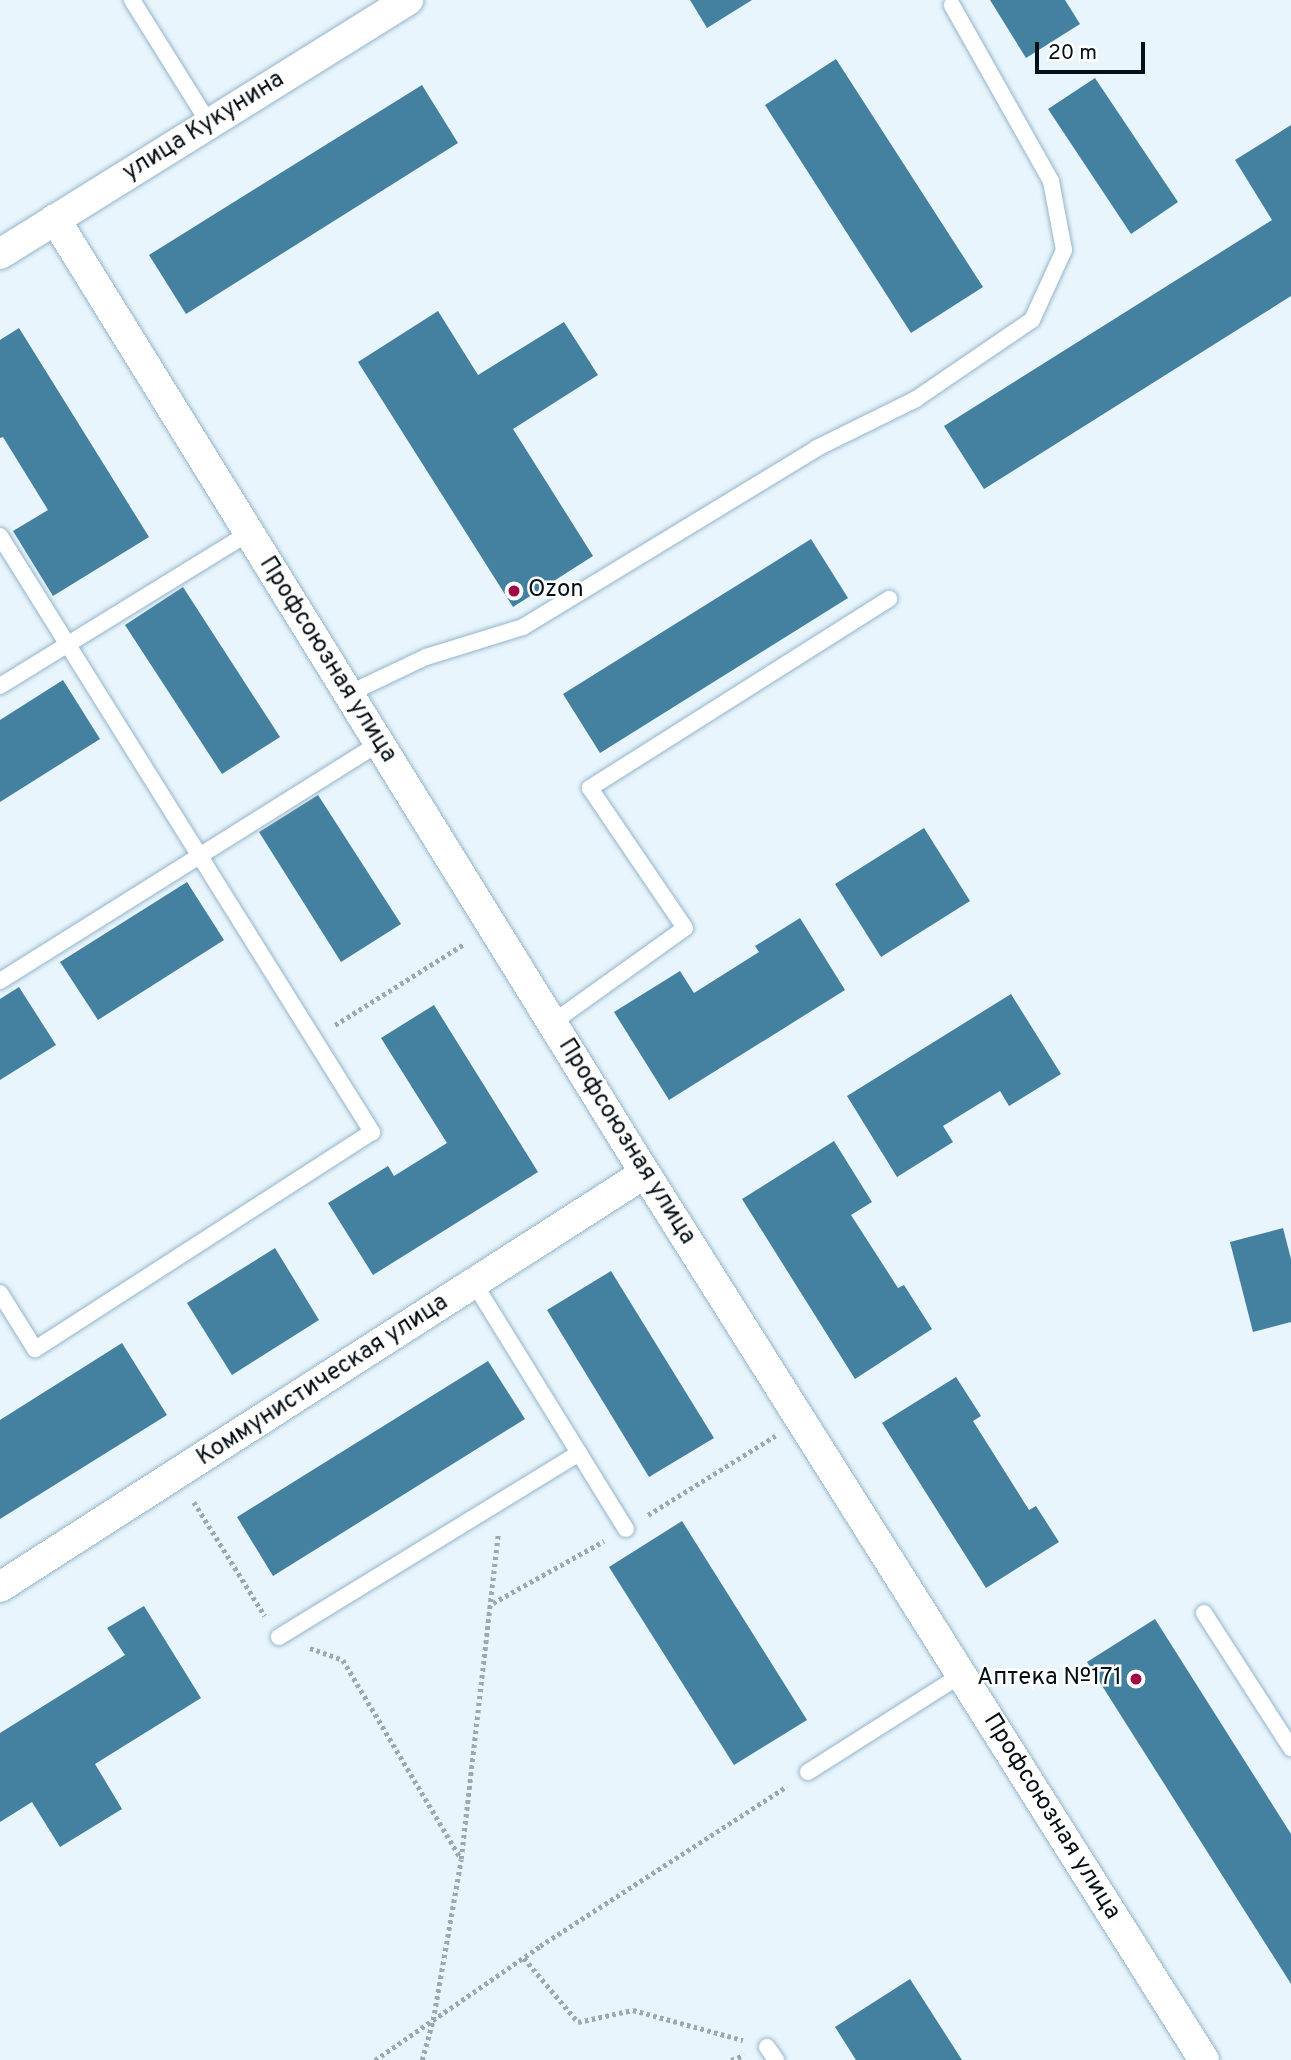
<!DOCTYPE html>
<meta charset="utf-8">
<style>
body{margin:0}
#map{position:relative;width:1291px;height:2060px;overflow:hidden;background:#e8f5fd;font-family:Overpass,sans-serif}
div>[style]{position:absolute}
.building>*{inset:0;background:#4480a0}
.path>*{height:4.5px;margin-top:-2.25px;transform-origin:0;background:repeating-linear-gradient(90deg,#9ca9b0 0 3.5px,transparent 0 7px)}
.roads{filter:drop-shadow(0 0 2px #95b5c8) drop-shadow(0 0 2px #95b5c8)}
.lane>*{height:16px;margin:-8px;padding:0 8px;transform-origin:8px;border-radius:8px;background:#fff}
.street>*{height:30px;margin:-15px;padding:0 15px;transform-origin:15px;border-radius:15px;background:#fff}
.dots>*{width:19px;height:19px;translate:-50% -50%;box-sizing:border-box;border:4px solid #fff;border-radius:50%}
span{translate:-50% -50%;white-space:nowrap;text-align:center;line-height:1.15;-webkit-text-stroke:5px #fff;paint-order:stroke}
.street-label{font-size:24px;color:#051016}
.poi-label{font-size:24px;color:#051016}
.left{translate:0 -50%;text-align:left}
.right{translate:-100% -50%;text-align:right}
.scale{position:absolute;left:1035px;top:42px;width:110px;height:32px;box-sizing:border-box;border:4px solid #051016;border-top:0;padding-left:9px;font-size:21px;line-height:24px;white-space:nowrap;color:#051016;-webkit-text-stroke:5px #fff;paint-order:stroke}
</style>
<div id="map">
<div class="building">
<div style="clip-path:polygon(690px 0,752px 0,707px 28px)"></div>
<div style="clip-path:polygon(990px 0,1065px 0,1080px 24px,1026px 58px)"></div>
<div style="clip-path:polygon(836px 59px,983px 287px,911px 333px,765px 105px)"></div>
<div style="clip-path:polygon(1095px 78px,1178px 202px,1131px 234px,1048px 109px)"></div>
<div style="clip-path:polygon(422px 85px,458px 143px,186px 314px,149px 255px)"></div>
<div style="clip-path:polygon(1291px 125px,1291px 296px,984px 489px,944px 426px,1272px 220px,1235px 160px)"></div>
<div style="clip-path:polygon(438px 311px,478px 375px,564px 322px,598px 375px,513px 429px,593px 556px,513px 607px,358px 362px)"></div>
<div style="clip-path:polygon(19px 328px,149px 537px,53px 596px,13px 531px,48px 510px,3px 437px,0 438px,0 340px)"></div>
<div style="clip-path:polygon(811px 539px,848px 598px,600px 753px,563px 694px)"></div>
<div style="clip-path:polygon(183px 587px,280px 737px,222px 774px,125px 625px)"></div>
<div style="clip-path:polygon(63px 680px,100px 739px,0 802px,0 720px)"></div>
<div style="clip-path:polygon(318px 795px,401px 924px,341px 962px,259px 832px)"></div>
<div style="clip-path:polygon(924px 828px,970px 901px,881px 957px,835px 884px)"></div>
<div style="clip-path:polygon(187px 882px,224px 940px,98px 1020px,60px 962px)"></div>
<div style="clip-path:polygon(800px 918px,845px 990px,669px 1100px,614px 1012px,680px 971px,694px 993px,759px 952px,755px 946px)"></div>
<div style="clip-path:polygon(19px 987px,56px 1045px,0 1080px,0 999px)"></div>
<div style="clip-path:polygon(1011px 994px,1061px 1074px,1009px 1106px,1000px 1091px,943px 1126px,953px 1142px,897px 1177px,847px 1096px)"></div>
<div style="clip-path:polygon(434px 1005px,538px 1172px,373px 1275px,328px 1203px,388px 1166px,394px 1176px,447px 1143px,381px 1038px)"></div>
<div style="clip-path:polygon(834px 1141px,872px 1202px,851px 1215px,898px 1288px,904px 1285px,932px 1329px,855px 1379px,742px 1199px)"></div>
<div style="clip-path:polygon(1283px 1228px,1291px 1259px,1291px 1322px,1253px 1332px,1230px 1242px)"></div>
<div style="clip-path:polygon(275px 1248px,319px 1320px,232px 1375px,187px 1303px)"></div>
<div style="clip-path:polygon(611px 1271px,714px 1438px,649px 1477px,547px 1310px)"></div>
<div style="clip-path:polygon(122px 1343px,167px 1415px,0 1519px,0 1420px)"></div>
<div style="clip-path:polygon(488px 1361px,525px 1419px,273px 1576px,237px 1517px)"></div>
<div style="clip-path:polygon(956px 1377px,981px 1416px,973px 1421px,1029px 1510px,1036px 1506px,1059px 1542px,986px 1588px,882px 1423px)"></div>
<div style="clip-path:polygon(682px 1521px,807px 1720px,734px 1765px,609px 1567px)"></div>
<div style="clip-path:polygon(144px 1606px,201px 1698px,95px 1764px,122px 1809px,60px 1847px,32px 1802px,0 1822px,0 1733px,125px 1655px,107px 1628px)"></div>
<div style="clip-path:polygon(1155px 1619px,1291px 1834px,1291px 1984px,1087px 1662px)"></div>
<div style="clip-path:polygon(910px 1979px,962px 2060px,856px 2060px,835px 2027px)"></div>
</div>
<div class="path">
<div style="left:335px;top:1025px;width:152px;rotate:-32.1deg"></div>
<div style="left:194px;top:1502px;width:134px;rotate:58.1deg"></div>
<div style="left:648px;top:1515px;width:150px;rotate:-31.9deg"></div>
<div style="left:493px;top:1603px;width:127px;rotate:-29.2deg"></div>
<div style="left:310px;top:1648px;width:35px;rotate:20deg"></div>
<div style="left:343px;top:1660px;width:231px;rotate:59.3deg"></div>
<div style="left:524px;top:1958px;width:84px;rotate:49.8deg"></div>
<div style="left:578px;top:2022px;width:56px;rotate:-12.3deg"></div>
<div style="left:633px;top:2010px;width:114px;rotate:15.3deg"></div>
<div style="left:375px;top:2060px;width:201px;rotate:-34.6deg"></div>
<div style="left:540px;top:1946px;width:294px;rotate:-32.9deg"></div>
<div style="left:422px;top:2060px;width:41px;rotate:-74.6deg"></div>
<div style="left:433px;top:2020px;width:163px;rotate:-80.1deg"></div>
<div style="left:461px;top:1859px;width:327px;rotate:-83.5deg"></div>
<div style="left:731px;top:2060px;width:14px;rotate:-21deg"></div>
</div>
<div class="roads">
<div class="lane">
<div style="left:132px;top:0;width:145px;rotate:58deg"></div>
<div style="left:0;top:536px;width:703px;rotate:58.03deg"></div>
<div style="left:372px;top:1132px;width:401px;rotate:147.2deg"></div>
<div style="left:35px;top:1349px;width:66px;rotate:-122deg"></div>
<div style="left:0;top:686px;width:292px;rotate:-31.6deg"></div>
<div style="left:348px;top:694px;width:86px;rotate:-25.4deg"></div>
<div style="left:426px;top:657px;width:102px;rotate:-17.2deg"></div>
<div style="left:523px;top:627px;width:344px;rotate:-31.3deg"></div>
<div style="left:817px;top:448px;width:110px;rotate:-26.3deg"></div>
<div style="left:916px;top:399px;width:140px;rotate:-34.3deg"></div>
<div style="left:1032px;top:320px;width:77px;rotate:-65.4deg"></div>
<div style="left:1064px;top:250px;width:70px;rotate:-100.7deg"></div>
<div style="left:1051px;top:181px;width:202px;rotate:-119.4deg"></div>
<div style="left:0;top:981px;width:448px;rotate:-32.1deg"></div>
<div style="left:552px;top:1023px;width:163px;rotate:-35.5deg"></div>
<div style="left:685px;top:928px;width:169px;rotate:-124.2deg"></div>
<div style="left:590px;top:788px;width:354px;rotate:-32.3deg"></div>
<div style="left:474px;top:1283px;width:289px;rotate:58.3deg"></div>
<div style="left:1204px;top:1613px;width:161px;rotate:57.2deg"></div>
<div style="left:279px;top:1637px;width:352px;rotate:-31.5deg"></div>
<div style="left:808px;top:1772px;width:181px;rotate:-32.4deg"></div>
<div style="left:767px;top:2047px;width:16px;rotate:55deg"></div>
</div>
<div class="street">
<div style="left:55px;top:219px;width:1122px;rotate:58.27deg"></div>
<div style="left:645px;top:1173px;width:1048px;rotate:57.78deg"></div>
<div style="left:0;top:254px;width:481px;rotate:-31.9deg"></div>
<div style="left:0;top:1587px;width:766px;rotate:-32.69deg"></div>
</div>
</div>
<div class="dots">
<div style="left:514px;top:591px;background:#a20846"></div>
<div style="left:1136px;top:1679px;background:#a20846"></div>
</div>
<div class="street-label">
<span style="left:204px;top:127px;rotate:-32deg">улица Кукунина</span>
<span style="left:327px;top:660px;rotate:58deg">Профсоюзная улица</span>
<span style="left:626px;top:1142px;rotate:58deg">Профсоюзная улица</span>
<span style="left:323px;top:1381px;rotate:-33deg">Коммунистическая улица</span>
<span style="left:1051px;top:1817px;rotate:58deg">Профсоюзная улица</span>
</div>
<div class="poi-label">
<span class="left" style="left:528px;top:591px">Ozon</span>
<span class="right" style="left:1122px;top:1679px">Аптека №171</span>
</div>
<div class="scale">20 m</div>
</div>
